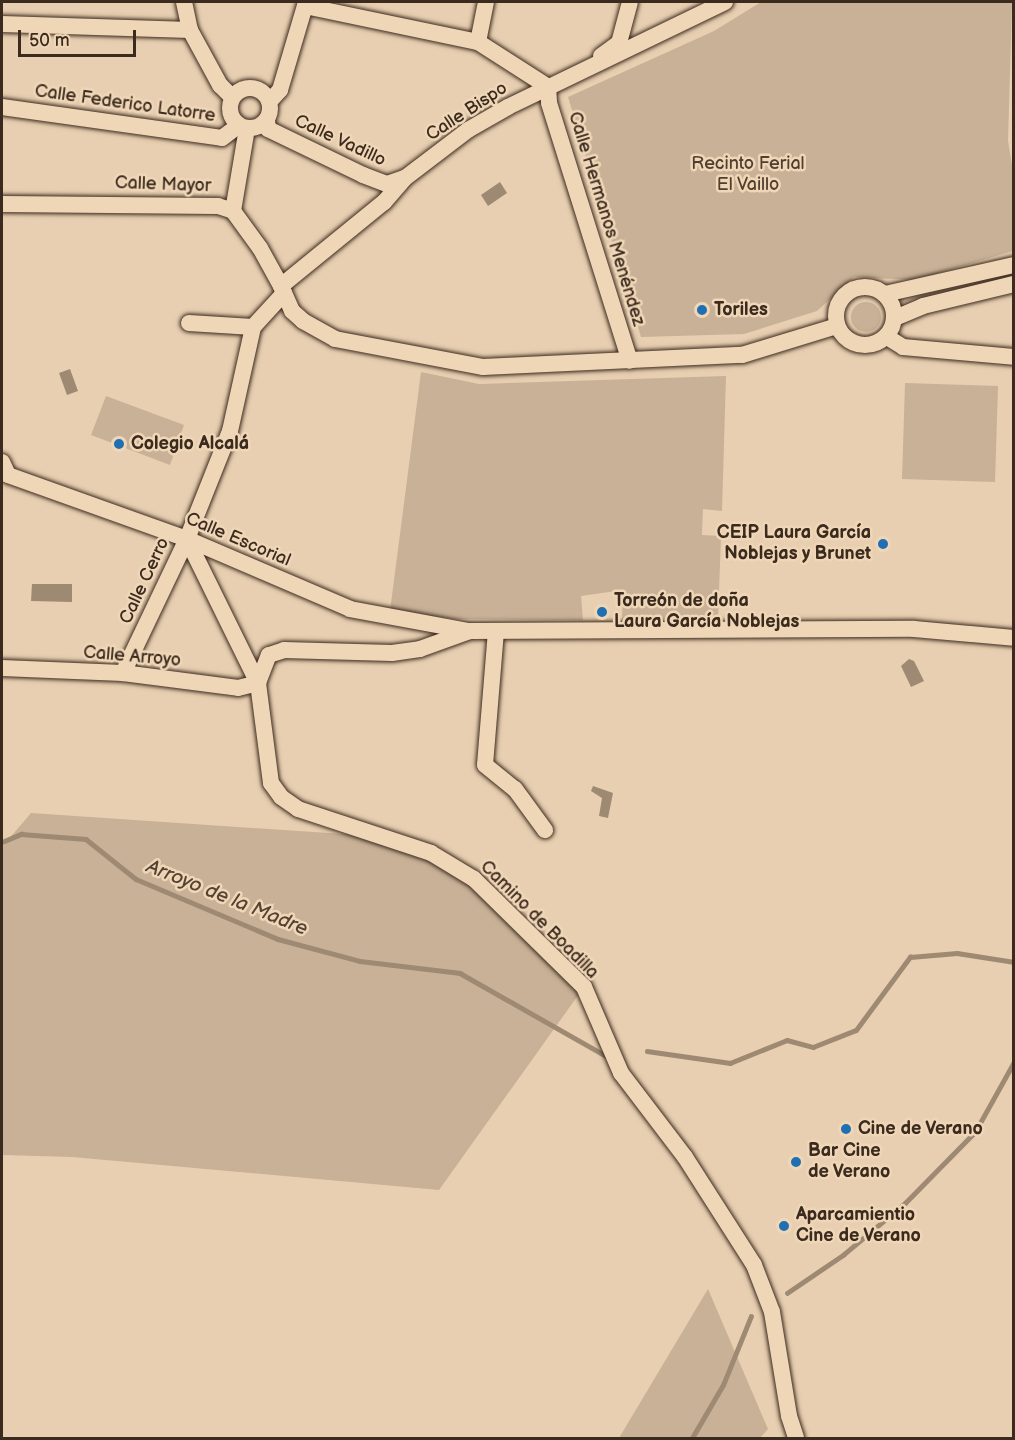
<!DOCTYPE html>
<meta charset="utf-8">
<style>
body{margin:0}
#map{position:relative;width:1015px;height:1440px;overflow:hidden;background:#e8cfb1;font-family:"Balsamiq Sans",sans-serif}
div>[style]{position:absolute}
.green>*{inset:0;background:#c8b196}
.round{border-radius:50%}
.water>*{inset:0;background:#9e8973}
.stream>*{height:4.5px;margin:-2.25px;padding:0 2.25px;transform-origin:2.25px;border-radius:2.25px;background:#9e8973}
.roads{filter:drop-shadow(0 0 2px #3b2a1e) drop-shadow(0 0 2px #3b2a1e)}
.minor>*{height:16px;margin:-8px;padding:0 8px;transform-origin:8px;border-radius:8px;background:#efd6b7}
.minor>.ring{margin:-8px;padding:0;box-sizing:content-box;background:none;border:16px solid #efd6b7;border-radius:50%}
.dots>*{width:16px;height:16px;translate:-50% -50%;box-sizing:border-box;border:3px solid #efd6b7;border-radius:50%}
span{translate:-50% -50%;white-space:nowrap;text-align:center;line-height:1.15;-webkit-text-stroke:5px #efd6b7;paint-order:stroke}
.street-label{font-size:18px;color:#3b2a1e}
.park-label{font-size:18px;color:#503e30}
.poi-label{font-size:18px;color:#3b2a1e;font-weight:700}
.left{translate:0 -50%;text-align:left}
.right{translate:-100% -50%;text-align:right}
.water-label{font-size:20px;color:#544233;font-style:italic}
.frame{position:absolute;inset:0;border:3px solid #3b2a1e;pointer-events:none}
.scale{position:absolute;left:18px;top:30px;width:118px;height:27px;box-sizing:border-box;border:3px solid #3b2a1e;border-top:0;padding-left:8px;font-size:18px;line-height:21px;white-space:nowrap;color:#3b2a1e;-webkit-text-stroke:4px #efd6b7;paint-order:stroke}
</style>
<div id="map">
<div class="green">
<div style="clip-path:polygon(761px 2px,1012px 2px,1008px 141px,1013px 171px,1013px 251px,915px 280px,854px 277px,817px 311px,744px 334px,641px 337px,568px 97px,714px 31px)"></div>
<div class="round" style="left:851px;top:302px;width:30px;height:30px"></div>
<div style="clip-path:polygon(421px 372px,479px 384px,726px 376px,722px 511px,703px 509px,702px 535px,721px 536px,718px 620px,622px 620px,623px 590px,581px 596px,583px 620px,457px 619px,390px 611px)"></div>
<div style="clip-path:polygon(905px 383px,998px 386px,995px 482px,902px 479px)"></div>
<div style="clip-path:polygon(106px 396px,184px 425px,170px 465px,91px 435px)"></div>
<div style="clip-path:polygon(31px 813px,388px 837px,474px 879px,584px 987px,439px 1190px,72px 1157px,2px 1155px,2px 847px)"></div>
<div style="clip-path:polygon(708px 1289px,768px 1429px,760px 1438px,619px 1438px)"></div>
</div>
<div class="water">
<div style="clip-path:polygon(500px 182px,507px 193px,488px 206px,481px 195px)"></div>
<div style="clip-path:polygon(70px 369px,78px 391px,67px 395px,59px 373px)"></div>
<div style="clip-path:polygon(32px 584px,72px 584px,72px 602px,31px 601px)"></div>
<div style="clip-path:polygon(909px 659px,914px 661px,924px 681px,911px 687px,901px 666px)"></div>
<div style="clip-path:polygon(593px 786px,613px 793px,608px 818px,599px 816px,602px 798px,591px 791px)"></div>
</div>
<div class="stream">
<div style="left:2px;top:842px;width:21px;rotate:-23deg"></div>
<div style="left:21px;top:834px;width:65px;rotate:4.4deg"></div>
<div style="left:86px;top:839px;width:64px;rotate:38.7deg"></div>
<div style="left:136px;top:879px;width:154px;rotate:22.9deg"></div>
<div style="left:278px;top:939px;width:85px;rotate:15deg"></div>
<div style="left:360px;top:961px;width:101px;rotate:6.8deg"></div>
<div style="left:460px;top:973px;width:170px;rotate:29.6deg"></div>
<div style="left:647px;top:1051px;width:84px;rotate:8.2deg"></div>
<div style="left:730px;top:1063px;width:61px;rotate:-22deg"></div>
<div style="left:787px;top:1040px;width:27px;rotate:15deg"></div>
<div style="left:813px;top:1047px;width:46px;rotate:-21.6deg"></div>
<div style="left:856px;top:1030px;width:91px;rotate:-53.5deg"></div>
<div style="left:910px;top:957px;width:47px;rotate:-4.9deg"></div>
<div style="left:957px;top:953px;width:58px;rotate:9deg"></div>
<div style="left:787px;top:1293px;width:68px;rotate:-34.2deg"></div>
<div style="left:843px;top:1255px;width:81px;rotate:-40deg"></div>
<div style="left:905px;top:1203px;width:100px;rotate:-45.4deg"></div>
<div style="left:975px;top:1132px;width:80px;rotate:-60.9deg"></div>
<div style="left:692px;top:1438px;width:61px;rotate:-59.7deg"></div>
<div style="left:723px;top:1385px;width:74px;rotate:-67.9deg"></div>
</div>
<div class="roads">
<div class="minor">
<div style="left:184px;top:2px;width:29px;rotate:78deg"></div>
<div style="left:190px;top:30px;width:63px;rotate:61.4deg"></div>
<div style="left:220px;top:85px;width:17px;rotate:45deg"></div>
<div style="left:725px;top:2px;width:241px;rotate:154.2deg"></div>
<div style="left:508px;top:107px;width:46px;rotate:150.1deg"></div>
<div style="left:468px;top:130px;width:79px;rotate:142.7deg"></div>
<div style="left:405px;top:178px;width:32px;rotate:131deg"></div>
<div style="left:384px;top:202px;width:133px;rotate:140.8deg"></div>
<div style="left:281px;top:286px;width:27px;rotate:66deg"></div>
<div style="left:292px;top:311px;width:15px;rotate:42deg"></div>
<div style="left:303px;top:321px;width:37px;rotate:29deg"></div>
<div style="left:335px;top:339px;width:151px;rotate:10.7deg"></div>
<div style="left:483px;top:367px;width:259px;rotate:-2.7deg"></div>
<div style="left:742px;top:355px;width:99px;rotate:-17deg"></div>
<div style="left:305px;top:6px;width:177px;rotate:11.8deg"></div>
<div style="left:478px;top:42px;width:83px;rotate:32.7deg"></div>
<div style="left:548px;top:87px;width:16px;rotate:86deg"></div>
<div style="left:549px;top:103px;width:270px;rotate:72.6deg"></div>
<div style="left:2px;top:24px;width:188px;rotate:1.8deg"></div>
<div style="left:478px;top:42px;width:41px;rotate:-78.7deg"></div>
<div style="left:601px;top:56px;width:22px;rotate:-36deg"></div>
<div style="left:619px;top:43px;width:42px;rotate:-75deg"></div>
<div class="ring" style="left:230px;top:88px;width:24px;height:24px"></div>
<div style="left:270px;top:101px;width:15px;rotate:-48deg"></div>
<div style="left:280px;top:90px;width:92px;rotate:-73.5deg"></div>
<div style="left:2px;top:107px;width:222px;rotate:8deg"></div>
<div style="left:222px;top:138px;width:21px;rotate:-37deg"></div>
<div style="left:267px;top:120px;width:9px;rotate:84deg"></div>
<div style="left:268px;top:129px;width:106px;rotate:25.8deg"></div>
<div style="left:363px;top:175px;width:26px;rotate:21deg"></div>
<div style="left:387px;top:184px;width:18px;rotate:-19deg"></div>
<div style="left:2px;top:204px;width:216px;rotate:0.5deg"></div>
<div style="left:218px;top:206px;width:16px;rotate:18deg"></div>
<div style="left:233px;top:211px;width:46px;rotate:53.9deg"></div>
<div style="left:260px;top:248px;width:43px;rotate:61.1deg"></div>
<div style="left:233px;top:211px;width:84px;rotate:-80.4deg"></div>
<div class="ring" style="left:836px;top:287px;width:42px;height:42px"></div>
<div style="left:885px;top:294px;width:132px;rotate:-12.7deg"></div>
<div style="left:895px;top:318px;width:30px;rotate:-23deg"></div>
<div style="left:923px;top:306px;width:94px;rotate:-13.6deg"></div>
<div style="left:189px;top:323px;width:64px;rotate:3.6deg"></div>
<div style="left:253px;top:327px;width:46px;rotate:-47.6deg"></div>
<div style="left:887px;top:337px;width:19px;rotate:32deg"></div>
<div style="left:903px;top:347px;width:111px;rotate:5.1deg"></div>
<div style="left:2px;top:462px;width:14px;rotate:65deg"></div>
<div style="left:8px;top:475px;width:190px;rotate:19.7deg"></div>
<div style="left:187px;top:539px;width:177px;rotate:23.2deg"></div>
<div style="left:350px;top:609px;width:121px;rotate:10.5deg"></div>
<div style="left:187px;top:539px;width:161px;rotate:63.8deg"></div>
<div style="left:258px;top:683px;width:101px;rotate:82.6deg"></div>
<div style="left:271px;top:783px;width:17px;rotate:54deg"></div>
<div style="left:281px;top:797px;width:21px;rotate:35deg"></div>
<div style="left:298px;top:809px;width:140px;rotate:18.3deg"></div>
<div style="left:431px;top:853px;width:50px;rotate:31.2deg"></div>
<div style="left:474px;top:879px;width:154px;rotate:44.5deg"></div>
<div style="left:584px;top:987px;width:94px;rotate:66.7deg"></div>
<div style="left:621px;top:1073px;width:106px;rotate:52.7deg"></div>
<div style="left:685px;top:1157px;width:128px;rotate:57.4deg"></div>
<div style="left:754px;top:1265px;width:50px;rotate:69deg"></div>
<div style="left:772px;top:1312px;width:105px;rotate:80.7deg"></div>
<div style="left:789px;top:1416px;width:23px;rotate:72deg"></div>
<div style="left:496px;top:631px;width:134px;rotate:94.7deg"></div>
<div style="left:485px;top:765px;width:38px;rotate:39deg"></div>
<div style="left:515px;top:789px;width:51px;rotate:53.8deg"></div>
<div style="left:2px;top:668px;width:121px;rotate:2.4deg"></div>
<div style="left:123px;top:673px;width:116px;rotate:7.4deg"></div>
<div style="left:238px;top:688px;width:21px;rotate:-14deg"></div>
<div style="left:123px;top:673px;width:148px;rotate:-64.5deg"></div>
<div style="left:187px;top:539px;width:116px;rotate:-68.3deg"></div>
<div style="left:230px;top:431px;width:107px;rotate:-77.5deg"></div>
<div style="left:258px;top:683px;width:30px;rotate:-69deg"></div>
<div style="left:269px;top:655px;width:16px;rotate:-18deg"></div>
<div style="left:284px;top:650px;width:108px;rotate:1.6deg"></div>
<div style="left:392px;top:653px;width:28px;rotate:-8deg"></div>
<div style="left:420px;top:649px;width:53px;rotate:-19.8deg"></div>
<div style="left:470px;top:631px;width:444px;rotate:-0.3deg"></div>
<div style="left:914px;top:629px;width:100px;rotate:5.1deg"></div>
</div>
</div>
<div class="dots">
<div style="left:702px;top:310px;background:#1f6fb2"></div>
<div style="left:119px;top:444px;background:#1f6fb2"></div>
<div style="left:883px;top:544px;background:#1f6fb2"></div>
<div style="left:602px;top:612px;background:#1f6fb2"></div>
<div style="left:846px;top:1129px;background:#1f6fb2"></div>
<div style="left:796px;top:1162px;background:#1f6fb2"></div>
<div style="left:784px;top:1226px;background:#1f6fb2"></div>
</div>
<div class="street-label">
<span style="left:125px;top:104px;rotate:8deg">Calle Federico Latorre</span>
<span style="left:467px;top:112px;rotate:-33deg">Calle Bispo</span>
<span style="left:340px;top:141px;rotate:25deg">Calle Vadillo</span>
<span style="left:163px;top:185px;rotate:2deg">Calle Mayor</span>
<span style="left:606px;top:219px;rotate:73deg">Calle Hermanos Menéndez</span>
<span style="left:238px;top:540px;rotate:23deg">Calle Escorial</span>
<span style="left:145px;top:581px;rotate:-65deg">Calle Cerro</span>
<span style="left:132px;top:657px;rotate:5deg">Calle Arroyo</span>
<span style="left:539px;top:920px;rotate:45deg">Camino de Boadilla</span>
</div>
<div class="park-label">
<span style="left:748px;top:175px">Recinto Ferial<br>El Vaillo</span>
</div>
<div class="poi-label">
<span class="left" style="left:714px;top:310px">Toriles</span>
<span class="left" style="left:131px;top:444px">Colegio Alcalá</span>
<span class="right" style="left:871px;top:544px">CEIP Laura García<br>Noblejas y Brunet</span>
<span class="left" style="left:614px;top:612px">Torreón de doña<br>Laura García Noblejas</span>
<span class="left" style="left:858px;top:1129px">Cine de Verano</span>
<span class="left" style="left:808px;top:1162px">Bar Cine<br>de Verano</span>
<span class="left" style="left:796px;top:1226px">Aparcamientio<br>Cine de Verano</span>
</div>
<div class="water-label">
<span style="left:227px;top:898px;rotate:22deg">Arroyo de la Madre</span>
</div>
<div class="frame"></div>
<div class="scale">50 m</div>
</div>
